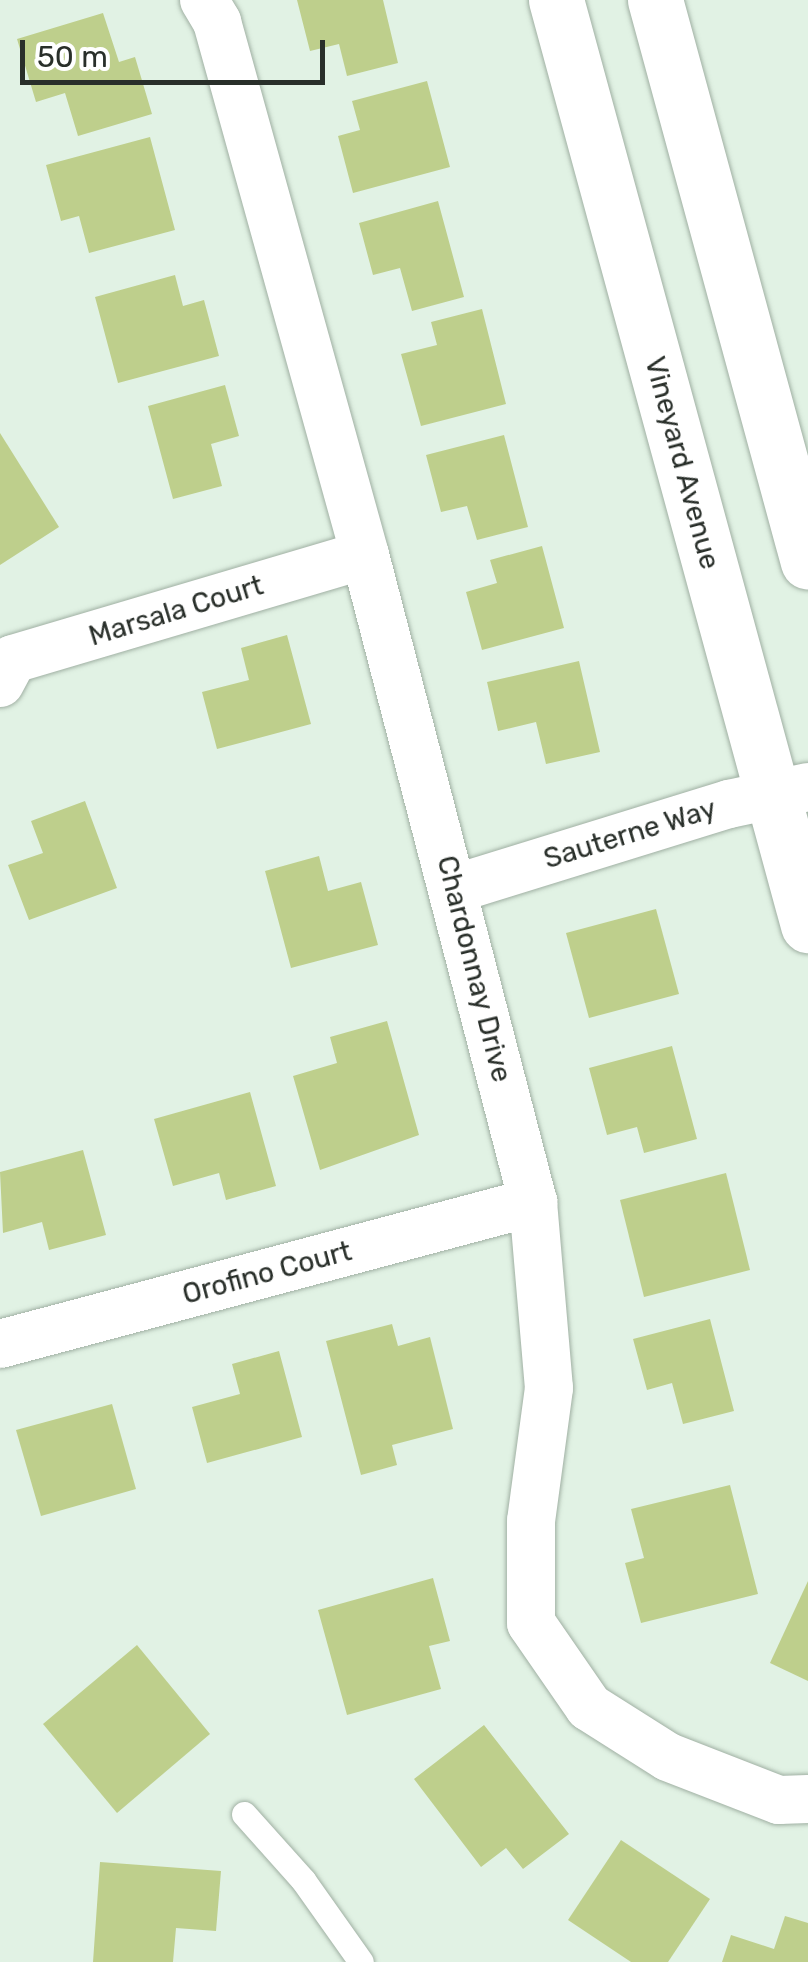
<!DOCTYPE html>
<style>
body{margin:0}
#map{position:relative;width:808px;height:1962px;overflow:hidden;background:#e1f2e4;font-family:Rubik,sans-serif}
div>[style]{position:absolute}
.building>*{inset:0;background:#becf8c}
.roads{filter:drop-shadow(0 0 2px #a0b0a3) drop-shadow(0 0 2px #a0b0a3)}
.service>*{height:25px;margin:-12.5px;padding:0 12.5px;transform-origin:12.5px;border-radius:12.5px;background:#fff}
.minor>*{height:48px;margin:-24px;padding:0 24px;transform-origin:24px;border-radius:24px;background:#fff}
.tertiary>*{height:55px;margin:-27.5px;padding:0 27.5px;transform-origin:27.5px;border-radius:27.5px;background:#fff}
span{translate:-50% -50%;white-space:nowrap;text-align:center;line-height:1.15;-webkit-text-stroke:9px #fff;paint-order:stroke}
.street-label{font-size:28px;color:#292f2a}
.scale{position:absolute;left:20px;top:40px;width:305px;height:45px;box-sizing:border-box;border:5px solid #292f2a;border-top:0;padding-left:12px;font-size:30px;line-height:35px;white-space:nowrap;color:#292f2a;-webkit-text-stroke:8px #fff;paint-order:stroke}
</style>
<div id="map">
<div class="building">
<div style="clip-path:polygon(297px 0,383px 0,398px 63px,347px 76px,339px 44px,310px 51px)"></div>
<div style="clip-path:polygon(103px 13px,119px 62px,135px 57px,152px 114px,78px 136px,65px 93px,36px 102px,17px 39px)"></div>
<div style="clip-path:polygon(427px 81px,450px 167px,353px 193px,338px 136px,360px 130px,352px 101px)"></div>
<div style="clip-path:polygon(150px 137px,175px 230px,89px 253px,79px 216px,61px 221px,46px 165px)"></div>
<div style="clip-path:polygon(438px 201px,464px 297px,412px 311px,400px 268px,373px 275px,359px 223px)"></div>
<div style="clip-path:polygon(175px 275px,183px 306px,204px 300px,219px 356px,118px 383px,95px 297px)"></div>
<div style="clip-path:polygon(482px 309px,506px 404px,421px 426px,401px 354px,437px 345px,431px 322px)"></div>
<div style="clip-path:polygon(225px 385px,239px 436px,211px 444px,222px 486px,173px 499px,148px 406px)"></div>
<div style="clip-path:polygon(0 433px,59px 527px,0 565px)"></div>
<div style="clip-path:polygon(504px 435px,528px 527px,477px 540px,467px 506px,441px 512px,426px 455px)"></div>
<div style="clip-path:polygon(542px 546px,564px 628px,482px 650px,466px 592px,497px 583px,490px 560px)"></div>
<div style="clip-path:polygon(287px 635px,311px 724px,217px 749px,202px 692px,249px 680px,241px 648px)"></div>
<div style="clip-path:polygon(579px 661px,600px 752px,546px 764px,536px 722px,498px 731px,487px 682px)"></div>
<div style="clip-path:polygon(85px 801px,117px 888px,29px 920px,8px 865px,43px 853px,31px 821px)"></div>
<div style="clip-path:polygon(319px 856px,328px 891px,361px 882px,378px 945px,291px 968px,265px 871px)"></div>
<div style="clip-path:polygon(656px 909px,679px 994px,589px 1018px,566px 933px)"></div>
<div style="clip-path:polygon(387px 1021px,419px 1135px,320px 1170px,293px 1076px,337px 1063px,330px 1037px)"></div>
<div style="clip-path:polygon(672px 1046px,697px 1139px,644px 1153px,637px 1127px,607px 1135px,589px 1068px)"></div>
<div style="clip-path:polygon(250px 1092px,276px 1186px,226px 1200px,219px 1173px,173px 1186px,154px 1119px)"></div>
<div style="clip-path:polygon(83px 1150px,106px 1235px,49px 1250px,42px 1222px,3px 1233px,0 1172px)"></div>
<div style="clip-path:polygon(726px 1173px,750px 1270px,644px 1297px,620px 1200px)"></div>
<div style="clip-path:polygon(710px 1319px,734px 1411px,683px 1424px,672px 1383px,647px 1390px,633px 1339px)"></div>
<div style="clip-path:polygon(392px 1324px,398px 1346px,430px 1337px,453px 1429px,392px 1445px,397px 1465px,361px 1475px,326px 1341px)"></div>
<div style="clip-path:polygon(279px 1351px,302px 1437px,207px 1463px,192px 1407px,240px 1394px,232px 1364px)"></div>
<div style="clip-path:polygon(112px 1404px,136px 1489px,41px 1516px,16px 1430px)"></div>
<div style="clip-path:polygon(730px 1485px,758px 1594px,641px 1623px,625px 1563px,644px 1558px,631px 1509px)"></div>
<div style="clip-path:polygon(433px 1578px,450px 1641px,429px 1646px,441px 1689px,347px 1715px,318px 1610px)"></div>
<div style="clip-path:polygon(808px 1581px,808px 1681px,770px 1663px)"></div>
<div style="clip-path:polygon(137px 1645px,210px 1734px,117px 1813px,43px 1724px)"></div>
<div style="clip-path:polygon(484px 1725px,569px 1834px,523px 1869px,506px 1848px,481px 1867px,414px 1779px)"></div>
<div style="clip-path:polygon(621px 1840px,710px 1899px,668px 1962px,631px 1962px,568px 1920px)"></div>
<div style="clip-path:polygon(100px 1862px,221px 1871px,216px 1931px,176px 1928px,173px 1962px,93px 1962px)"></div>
<div style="clip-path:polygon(785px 1916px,808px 1923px,808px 1962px,722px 1962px,731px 1935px,774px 1949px)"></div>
</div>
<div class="roads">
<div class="service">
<div style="left:244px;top:1814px;width:89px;rotate:48.2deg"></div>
<div style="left:303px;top:1880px;width:100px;rotate:54.7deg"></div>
</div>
<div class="minor">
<div style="left:204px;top:0;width:26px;rotate:59deg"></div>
<div style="left:217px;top:22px;width:553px;rotate:74.48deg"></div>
<div style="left:365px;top:555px;width:668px;rotate:75.44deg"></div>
<div style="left:533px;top:1202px;width:187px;rotate:85.1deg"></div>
<div style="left:549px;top:1388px;width:134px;rotate:97.7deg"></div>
<div style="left:531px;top:1521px;width:102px;rotate:90deg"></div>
<div style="left:531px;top:1623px;width:102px;rotate:55.4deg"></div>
<div style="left:589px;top:1707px;width:93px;rotate:32.3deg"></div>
<div style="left:668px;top:1757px;width:119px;rotate:21.2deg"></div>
<div style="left:779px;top:1800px;width:29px;rotate:-2deg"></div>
<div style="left:0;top:683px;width:27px;rotate:-62deg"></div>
<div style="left:13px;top:659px;width:367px;rotate:-16.5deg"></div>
<div style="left:454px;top:889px;width:288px;rotate:-17.2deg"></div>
<div style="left:729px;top:804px;width:81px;rotate:-12.1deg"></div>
<div style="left:0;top:1344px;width:552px;rotate:-14.92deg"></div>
</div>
<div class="tertiary">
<div style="left:556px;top:0;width:959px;rotate:74.76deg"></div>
<div style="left:655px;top:0;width:582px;rotate:74.77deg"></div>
</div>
</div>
<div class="street-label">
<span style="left:682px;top:463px;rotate:75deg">Vineyard Avenue</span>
<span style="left:176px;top:611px;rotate:-17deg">Marsala Court</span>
<span style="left:630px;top:834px;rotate:-17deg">Sauterne Way</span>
<span style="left:474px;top:969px;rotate:76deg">Chardonnay Drive</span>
<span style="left:267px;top:1273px;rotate:-15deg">Orofino Court</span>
</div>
<div class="scale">50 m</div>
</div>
